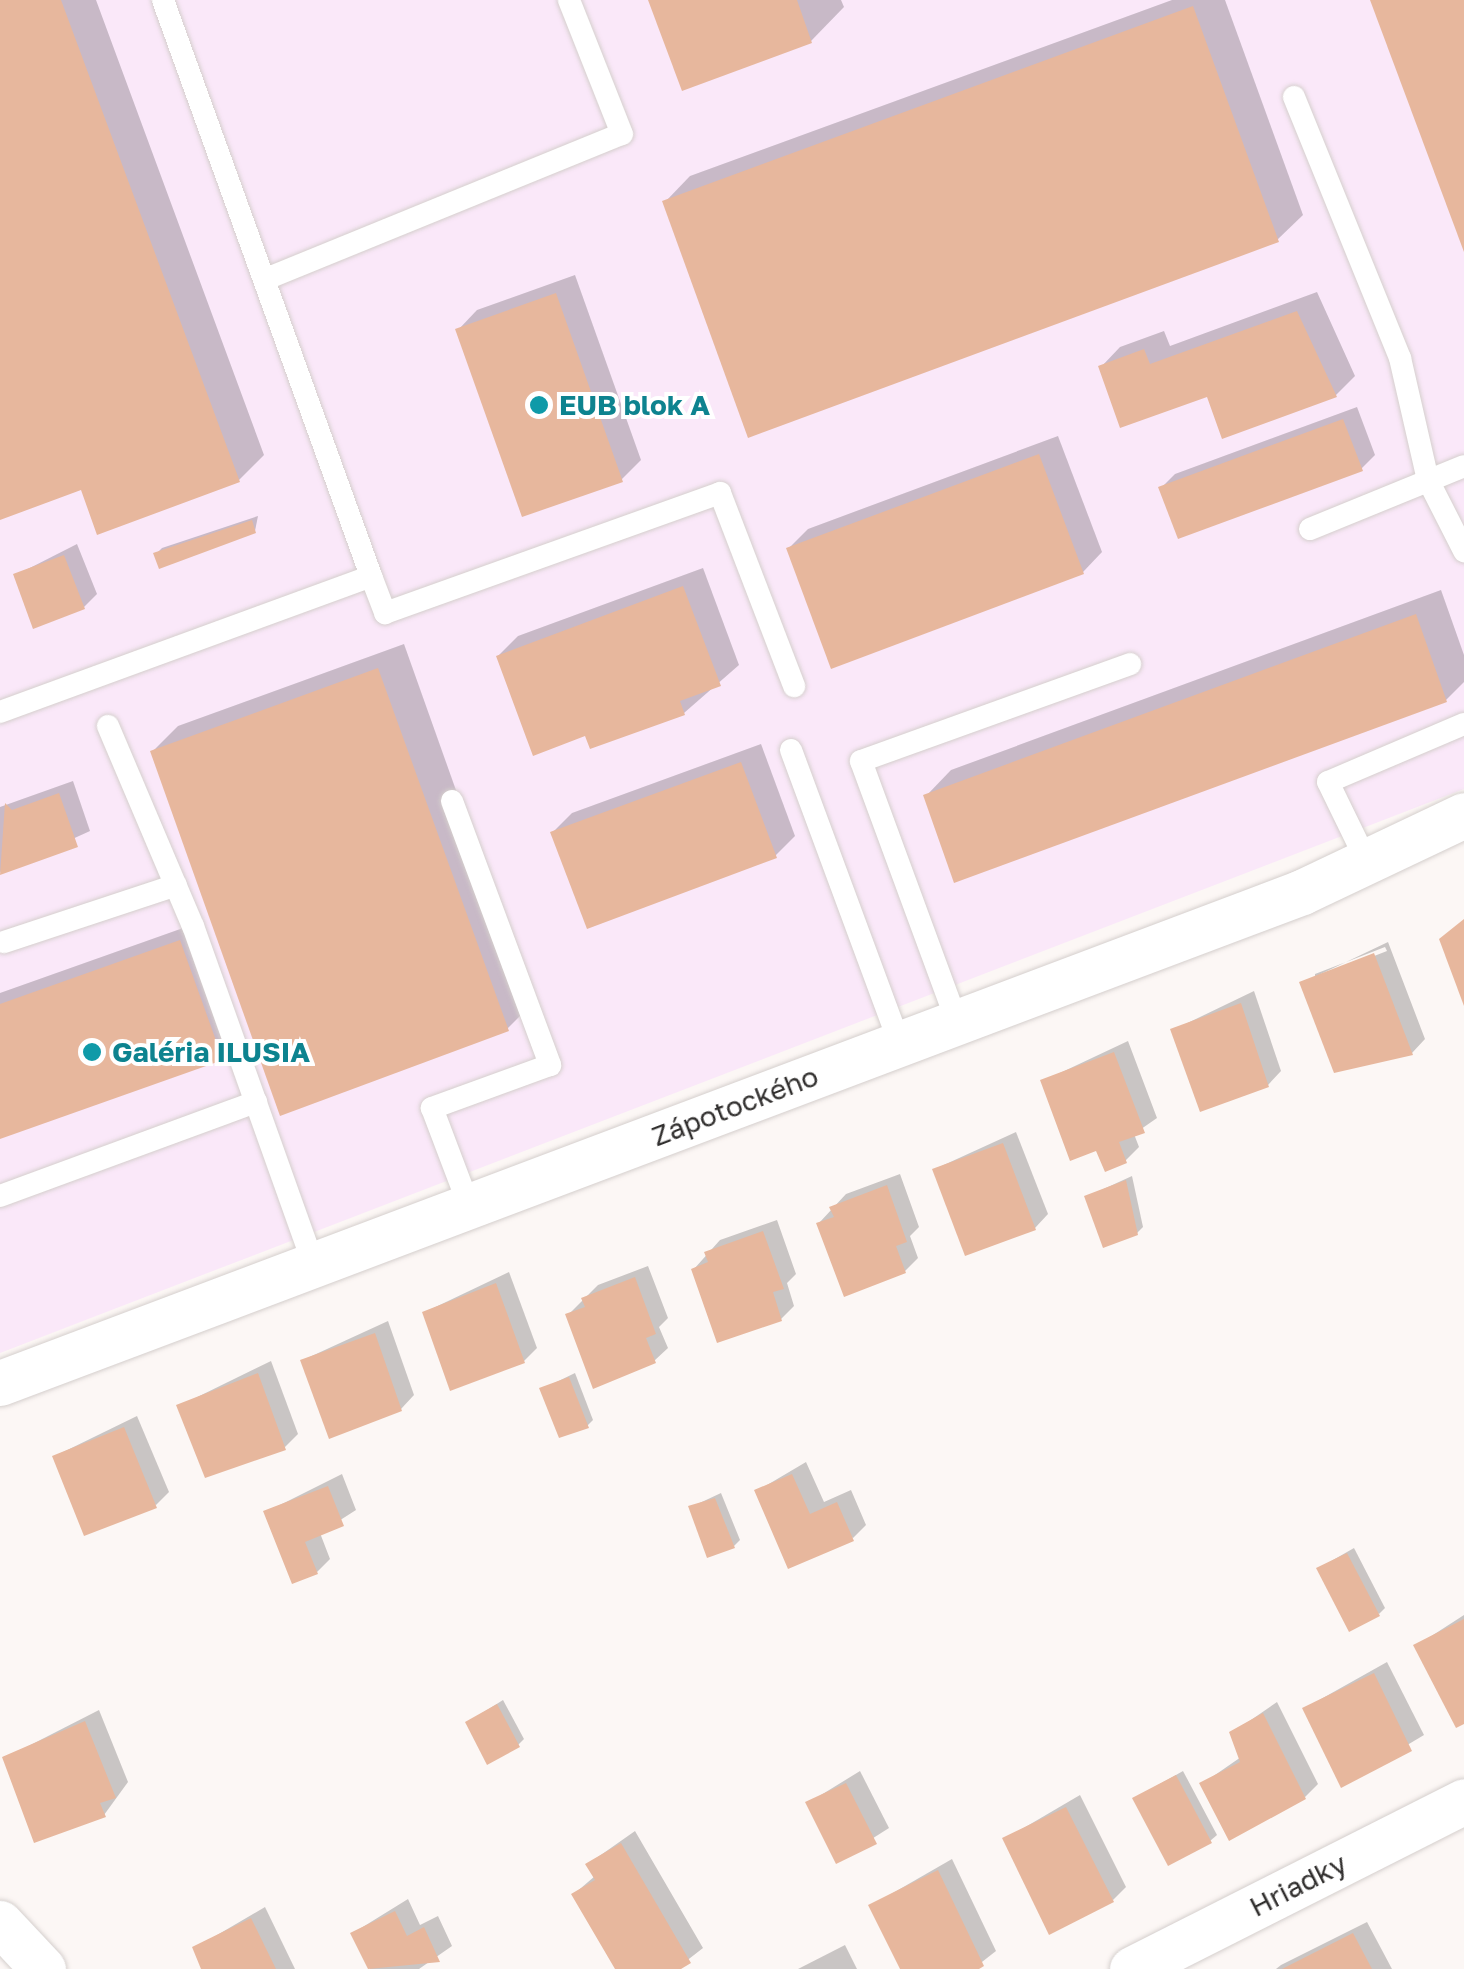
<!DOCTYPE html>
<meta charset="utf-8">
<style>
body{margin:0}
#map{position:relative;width:1464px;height:1969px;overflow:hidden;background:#fcf7f5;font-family:"Golos Text",sans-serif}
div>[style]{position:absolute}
.industrial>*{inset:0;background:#fae8f9}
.shadow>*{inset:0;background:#0003}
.building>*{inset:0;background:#e7b79d}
.roads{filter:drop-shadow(0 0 2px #d5cfcd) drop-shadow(0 0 2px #d5cfcd)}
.lane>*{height:22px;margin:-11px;padding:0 11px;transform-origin:11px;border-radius:11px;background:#fff}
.street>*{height:45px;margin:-22.5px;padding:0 22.5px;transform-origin:22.5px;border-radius:22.5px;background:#fff}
.dots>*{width:28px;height:28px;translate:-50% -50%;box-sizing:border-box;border:5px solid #fff;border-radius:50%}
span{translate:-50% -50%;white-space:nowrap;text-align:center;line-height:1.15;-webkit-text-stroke:8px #fff;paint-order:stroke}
.culture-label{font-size:28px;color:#0d838f;font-weight:700}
.left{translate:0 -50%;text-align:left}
.street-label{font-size:28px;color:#32302f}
</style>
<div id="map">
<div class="industrial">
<div style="clip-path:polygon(0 0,1464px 0,1464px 789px,0 1353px)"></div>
</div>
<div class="shadow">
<div style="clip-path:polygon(0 0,96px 0,264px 455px,239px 480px,83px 487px,0 517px)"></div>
<div style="clip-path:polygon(651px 0,841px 0,844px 7px,811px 41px)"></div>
<div style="clip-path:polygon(1172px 0,1225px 0,1303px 215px,1277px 240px,665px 202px,690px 176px)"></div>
<div style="clip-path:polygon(575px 275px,641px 460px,621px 480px,458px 330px,477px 310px)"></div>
<div style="clip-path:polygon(1317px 292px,1355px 376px,1336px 395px,1209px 394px,1101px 367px,1120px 347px,1164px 331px,1170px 346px)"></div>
<div style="clip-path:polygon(1357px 407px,1375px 455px,1361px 469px,1161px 488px,1175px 474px)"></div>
<div style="clip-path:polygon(1058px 436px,1102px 552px,1083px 572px,789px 548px,808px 529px)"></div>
<div style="clip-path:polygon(258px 516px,255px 531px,156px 554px,162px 548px)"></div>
<div style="clip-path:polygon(77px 544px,97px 594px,84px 607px,16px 575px)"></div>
<div style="clip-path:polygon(703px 568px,739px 665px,684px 713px,587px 733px,498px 656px,518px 636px)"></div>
<div style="clip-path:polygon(1441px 590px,1464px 655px,1464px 682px,1446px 700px,926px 796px,951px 770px)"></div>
<div style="clip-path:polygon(404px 644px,532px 1004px,507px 1029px,153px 751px,178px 726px)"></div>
<div style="clip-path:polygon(761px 744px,795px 836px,775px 856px,553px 832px,572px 813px)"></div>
<div style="clip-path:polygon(73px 781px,90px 831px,0 872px,0 807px)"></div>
<div style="clip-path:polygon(200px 922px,242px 1038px,222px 1057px,0 1137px,0 993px)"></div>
<div style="clip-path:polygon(evenodd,1388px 942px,1425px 1039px,1412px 1053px,1335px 1070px,1302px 983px,1388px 942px,1385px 947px,1387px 951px,1315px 979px,1315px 974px,1385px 947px)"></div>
<div style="clip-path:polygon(1254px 991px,1281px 1071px,1268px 1085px,1173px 1030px)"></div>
<div style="clip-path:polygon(1128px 1041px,1157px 1118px,1134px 1134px,1139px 1147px,1125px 1161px,1098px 1148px,1043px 1081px)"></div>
<div style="clip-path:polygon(1016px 1132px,1048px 1214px,1035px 1228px,935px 1169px)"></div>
<div style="clip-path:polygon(900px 1174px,919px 1227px,910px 1236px,918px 1258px,905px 1271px,819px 1223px,846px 1194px)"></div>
<div style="clip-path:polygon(1132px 1176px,1143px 1227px,1137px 1233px,1086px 1197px)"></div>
<div style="clip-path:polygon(777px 1220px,796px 1274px,787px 1283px,794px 1306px,781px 1319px,694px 1269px,720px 1240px)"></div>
<div style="clip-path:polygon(648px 1266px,668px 1318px,659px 1327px,668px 1348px,654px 1361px,568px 1315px,598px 1285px)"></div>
<div style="clip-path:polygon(509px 1272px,537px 1348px,524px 1361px,425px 1312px)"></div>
<div style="clip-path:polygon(388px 1321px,414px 1395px,401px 1409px,303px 1360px)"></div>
<div style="clip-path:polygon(271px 1361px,298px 1434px,285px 1447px,179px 1406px)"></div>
<div style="clip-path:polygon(575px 1373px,593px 1420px,587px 1426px,542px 1389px)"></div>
<div style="clip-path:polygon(137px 1416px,169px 1492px,156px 1505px,55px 1456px)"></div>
<div style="clip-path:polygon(806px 1462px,824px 1502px,851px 1490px,866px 1525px,853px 1538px,757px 1491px)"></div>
<div style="clip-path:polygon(342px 1474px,356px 1510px,320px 1533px,330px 1559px,317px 1572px,266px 1512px)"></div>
<div style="clip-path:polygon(721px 1493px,740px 1540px,734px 1546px,691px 1507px)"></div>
<div style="clip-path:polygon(1354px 1548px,1385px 1608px,1379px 1614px,1319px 1568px)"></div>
<div style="clip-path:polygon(1464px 1615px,1464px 1721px,1416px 1646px)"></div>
<div style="clip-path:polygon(1387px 1662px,1424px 1735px,1342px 1784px,1305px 1708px)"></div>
<div style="clip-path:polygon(503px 1700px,524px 1739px,518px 1745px,468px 1722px)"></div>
<div style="clip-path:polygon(1277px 1702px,1318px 1784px,1305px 1797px,1202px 1784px,1241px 1757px,1232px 1733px)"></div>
<div style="clip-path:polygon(99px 1710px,128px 1782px,104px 1815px,5px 1758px)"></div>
<div style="clip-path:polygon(860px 1771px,889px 1828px,837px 1861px,808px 1803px)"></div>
<div style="clip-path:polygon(1183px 1771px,1217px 1835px,1210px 1841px,1135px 1798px)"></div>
<div style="clip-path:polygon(1080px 1795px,1126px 1887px,1113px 1900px,1005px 1839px)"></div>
<div style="clip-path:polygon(635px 1831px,703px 1948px,676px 1969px,618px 1969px,574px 1894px,595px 1876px,588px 1864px)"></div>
<div style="clip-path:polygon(952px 1859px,996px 1951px,973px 1969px,903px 1969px,872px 1905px)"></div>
<div style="clip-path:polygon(408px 1899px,420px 1925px,438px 1916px,452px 1946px,419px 1969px,370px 1969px,353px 1933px)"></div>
<div style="clip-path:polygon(265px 1907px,295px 1969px,204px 1969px,195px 1948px)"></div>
<div style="clip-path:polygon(1367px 1922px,1392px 1969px,1276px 1969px,1281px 1965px)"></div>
<div style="clip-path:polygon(845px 1945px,857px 1969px,798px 1969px)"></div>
</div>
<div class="building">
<div style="clip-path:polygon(0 0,61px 0,240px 482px,97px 535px,81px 490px,0 520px)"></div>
<div style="clip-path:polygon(648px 0,797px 0,812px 43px,682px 91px)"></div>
<div style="clip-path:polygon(1370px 0,1464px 0,1464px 252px)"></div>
<div style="clip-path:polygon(1193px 6px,1279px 242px,748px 438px,662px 201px)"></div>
<div style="clip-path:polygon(556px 293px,623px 482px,522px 517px,455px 329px)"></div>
<div style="clip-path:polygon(1297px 311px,1337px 397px,1222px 439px,1207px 397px,1120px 428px,1098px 366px,1144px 349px,1150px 364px)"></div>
<div style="clip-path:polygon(1343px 419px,1363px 471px,1178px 539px,1158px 487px)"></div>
<div style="clip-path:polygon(1039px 454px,1084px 574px,831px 669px,786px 548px)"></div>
<div style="clip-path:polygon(252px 520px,256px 533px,159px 569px,153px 553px)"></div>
<div style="clip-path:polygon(64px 555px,85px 609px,33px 629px,13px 574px)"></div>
<div style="clip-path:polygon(683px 586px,721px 686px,680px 701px,685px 715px,590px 749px,585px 736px,533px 756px,496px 656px)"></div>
<div style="clip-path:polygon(1416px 614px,1447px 702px,954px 883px,923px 795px)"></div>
<div style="clip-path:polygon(378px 668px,509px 1031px,280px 1116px,150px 751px)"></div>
<div style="clip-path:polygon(741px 762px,777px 858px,587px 929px,550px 832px)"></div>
<div style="clip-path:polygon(59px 793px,78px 847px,0 875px,5px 803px,12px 810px)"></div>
<div style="clip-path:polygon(1464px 919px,1464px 1006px,1439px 939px)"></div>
<div style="clip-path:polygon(180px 940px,223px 1060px,0 1139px,0 1004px)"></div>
<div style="clip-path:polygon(1374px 953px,1413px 1055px,1334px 1073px,1299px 982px)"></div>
<div style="clip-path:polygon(1241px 1003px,1269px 1087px,1200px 1112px,1170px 1029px)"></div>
<div style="clip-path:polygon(1114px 1052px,1145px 1133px,1119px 1142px,1127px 1163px,1105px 1172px,1096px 1151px,1070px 1161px,1040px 1080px)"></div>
<div style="clip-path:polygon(1003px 1143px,1036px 1230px,965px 1256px,932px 1169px)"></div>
<div style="clip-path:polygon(1126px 1180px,1138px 1235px,1103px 1248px,1084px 1196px)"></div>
<div style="clip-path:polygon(887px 1185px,907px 1242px,896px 1246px,906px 1273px,844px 1297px,816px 1223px,834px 1217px,829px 1207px)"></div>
<div style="clip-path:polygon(763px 1231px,784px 1289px,773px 1292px,782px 1321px,717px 1343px,691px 1269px,708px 1262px,704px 1252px)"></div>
<div style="clip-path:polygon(635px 1277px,656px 1334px,646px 1338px,656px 1363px,593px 1389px,565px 1314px,585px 1307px,581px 1298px)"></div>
<div style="clip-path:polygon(496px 1283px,525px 1363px,450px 1391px,422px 1312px)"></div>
<div style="clip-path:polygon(375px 1333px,402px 1411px,329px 1439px,300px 1360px)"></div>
<div style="clip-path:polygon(258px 1373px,286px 1450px,205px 1478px,176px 1405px)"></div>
<div style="clip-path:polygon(569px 1377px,589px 1428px,559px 1438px,539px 1388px)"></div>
<div style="clip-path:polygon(124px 1427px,157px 1508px,84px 1536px,52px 1456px)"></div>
<div style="clip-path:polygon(792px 1474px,810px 1514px,837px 1502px,854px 1541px,788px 1569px,754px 1490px)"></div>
<div style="clip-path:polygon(328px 1486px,344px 1526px,305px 1542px,318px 1574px,292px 1584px,263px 1511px)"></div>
<div style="clip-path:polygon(715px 1498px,735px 1548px,707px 1558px,688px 1506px)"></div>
<div style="clip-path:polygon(1347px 1553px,1380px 1616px,1349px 1632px,1316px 1568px)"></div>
<div style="clip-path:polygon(1464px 1619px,1464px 1724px,1456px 1728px,1413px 1645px)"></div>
<div style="clip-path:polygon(1374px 1673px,1412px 1751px,1341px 1788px,1302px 1708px)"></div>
<div style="clip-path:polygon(497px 1704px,520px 1747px,487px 1765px,465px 1722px)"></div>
<div style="clip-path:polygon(1263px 1713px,1306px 1799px,1229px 1841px,1199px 1783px,1240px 1762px,1229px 1732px)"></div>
<div style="clip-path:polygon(85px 1721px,116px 1798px,100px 1803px,106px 1817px,34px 1843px,2px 1757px)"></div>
<div style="clip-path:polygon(1176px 1775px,1212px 1843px,1168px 1866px,1132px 1798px)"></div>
<div style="clip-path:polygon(846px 1783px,877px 1844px,836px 1864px,805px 1802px)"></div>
<div style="clip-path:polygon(1066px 1807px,1114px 1902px,1049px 1935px,1002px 1838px)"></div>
<div style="clip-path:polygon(621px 1843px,691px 1963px,681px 1969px,615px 1969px,571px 1894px,595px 1880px,585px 1864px)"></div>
<div style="clip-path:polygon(938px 1870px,984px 1966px,979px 1969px,900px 1969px,868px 1905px)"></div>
<div style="clip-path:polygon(395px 1911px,407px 1936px,424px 1927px,440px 1962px,368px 1969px,350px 1933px)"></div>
<div style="clip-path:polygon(251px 1918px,276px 1969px,201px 1969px,192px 1947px)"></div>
<div style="clip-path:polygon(1353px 1933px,1372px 1969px,1282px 1969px)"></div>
</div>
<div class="roads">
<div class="lane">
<div style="left:1294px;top:97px;width:282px;rotate:67.9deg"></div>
<div style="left:1400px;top:358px;width:125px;rotate:77.1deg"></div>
<div style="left:1428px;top:480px;width:80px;rotate:63.1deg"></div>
<div style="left:266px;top:279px;width:384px;rotate:-22.2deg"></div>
<div style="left:622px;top:134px;width:144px;rotate:-111.6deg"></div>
<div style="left:1310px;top:529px;width:166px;rotate:-22.2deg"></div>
<div style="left:371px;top:576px;width:40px;rotate:69deg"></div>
<div style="left:385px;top:613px;width:356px;rotate:-19.7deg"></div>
<div style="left:720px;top:493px;width:207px;rotate:69deg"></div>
<div style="left:0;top:712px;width:395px;rotate:-20.1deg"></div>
<div style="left:371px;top:576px;width:612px;rotate:-109.86deg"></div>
<div style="left:108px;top:726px;width:217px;rotate:67deg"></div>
<div style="left:193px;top:926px;width:360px;rotate:70.4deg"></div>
<div style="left:791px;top:750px;width:314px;rotate:69.7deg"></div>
<div style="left:452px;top:801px;width:282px;rotate:69.6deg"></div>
<div style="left:550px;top:1065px;width:126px;rotate:160deg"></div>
<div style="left:432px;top:1108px;width:105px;rotate:69.3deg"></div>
<div style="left:1367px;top:862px;width:89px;rotate:-116deg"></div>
<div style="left:1328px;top:782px;width:148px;rotate:-23.1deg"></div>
<div style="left:4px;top:942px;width:181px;rotate:-18.3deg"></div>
<div style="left:957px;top:1022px;width:278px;rotate:-110.2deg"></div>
<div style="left:861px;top:761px;width:286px;rotate:-19.8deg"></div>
<div style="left:0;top:1196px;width:273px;rotate:-20.2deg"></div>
</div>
<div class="street">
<div style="left:0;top:1383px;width:1392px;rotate:-20.66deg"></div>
<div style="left:1302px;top:892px;width:179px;rotate:-25.4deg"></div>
<div style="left:0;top:1923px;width:63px;rotate:46.9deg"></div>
<div style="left:1132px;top:1969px;width:372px;rotate:-26.8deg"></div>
</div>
</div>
<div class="dots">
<div style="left:539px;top:405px;background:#0f9aa8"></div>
<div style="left:92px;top:1052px;background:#0f9aa8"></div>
</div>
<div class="culture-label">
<span class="left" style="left:559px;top:405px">EUB blok A</span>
<span class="left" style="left:112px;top:1052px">Galéria ILUSIA</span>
</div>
<div class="street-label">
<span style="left:735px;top:1106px;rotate:-21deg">Zápotockého</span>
<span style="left:1298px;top:1885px;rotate:-27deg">Hriadky</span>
</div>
</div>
